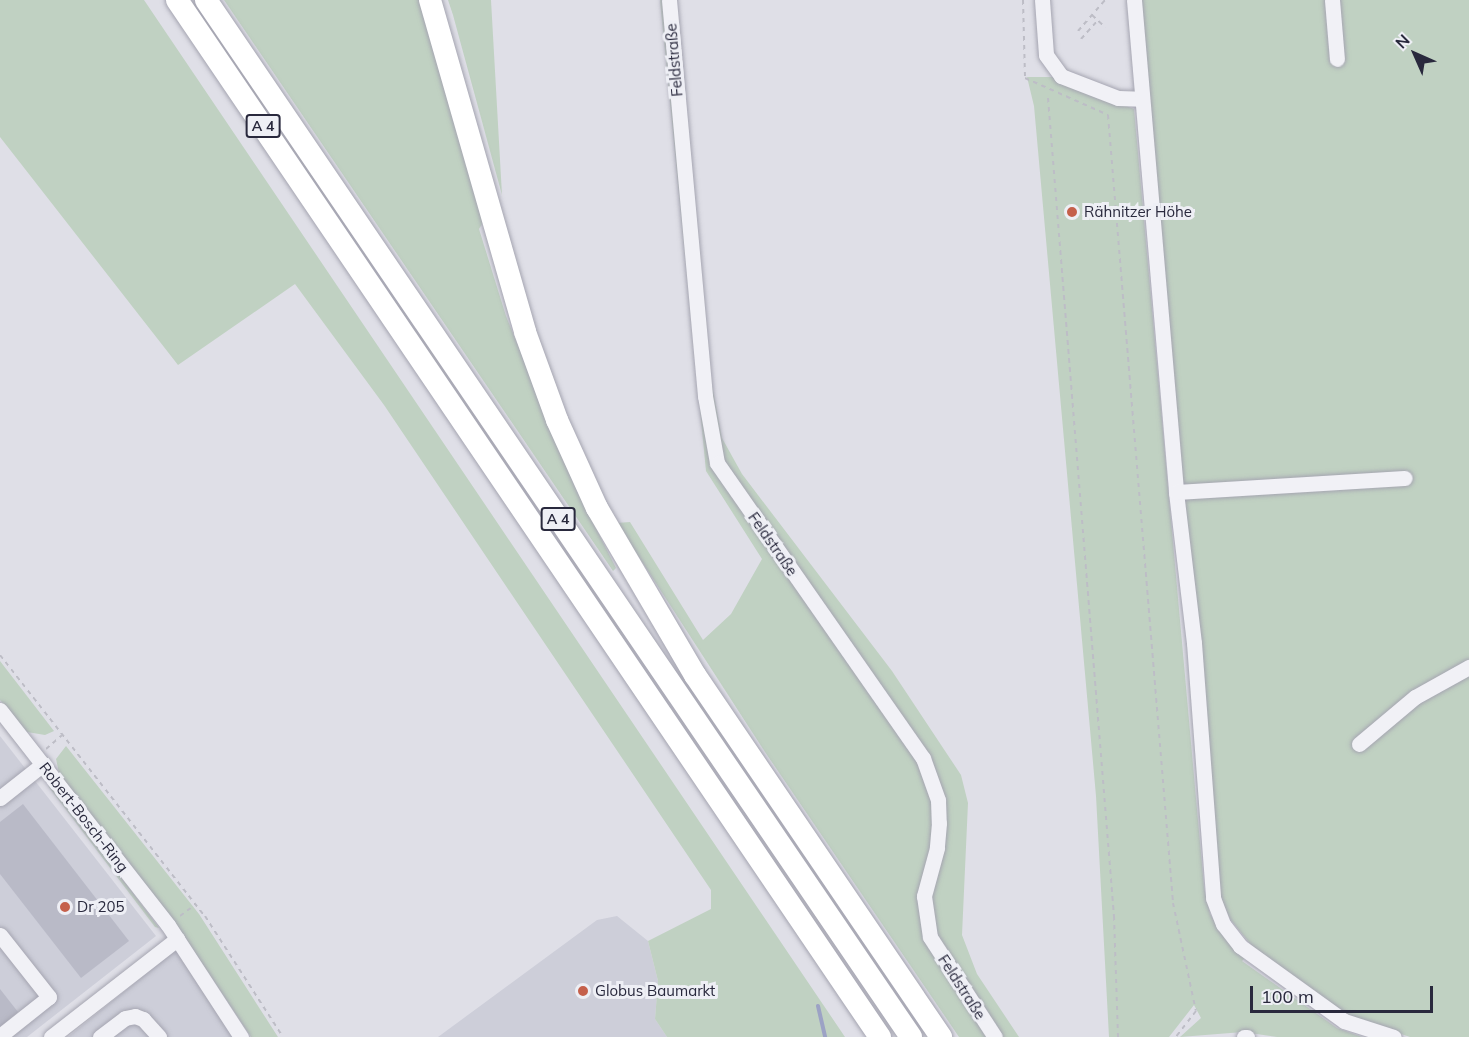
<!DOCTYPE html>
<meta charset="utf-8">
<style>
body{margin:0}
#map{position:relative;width:1469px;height:1037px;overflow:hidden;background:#dfdfe7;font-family:Mulish,sans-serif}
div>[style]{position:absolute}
.built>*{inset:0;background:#cdced9}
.green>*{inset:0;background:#c0d1c2}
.stream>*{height:4px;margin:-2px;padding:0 2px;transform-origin:2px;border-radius:2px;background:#9ca2c5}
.building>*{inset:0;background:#b9bac7}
.path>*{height:2px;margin-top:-1px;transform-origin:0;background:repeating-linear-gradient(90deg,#bdbdc6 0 4.5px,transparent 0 9px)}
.roads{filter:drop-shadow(0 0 2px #a5a5b1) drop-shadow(0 0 2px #a5a5b1)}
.minor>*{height:15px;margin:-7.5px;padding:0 7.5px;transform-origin:7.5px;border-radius:7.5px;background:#f1f1f6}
.highway>*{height:22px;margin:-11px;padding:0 11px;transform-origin:11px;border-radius:11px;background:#fff}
.dots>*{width:16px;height:16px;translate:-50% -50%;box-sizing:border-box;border:3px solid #eeeff5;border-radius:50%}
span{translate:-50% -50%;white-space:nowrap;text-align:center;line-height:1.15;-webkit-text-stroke:6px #eeeff5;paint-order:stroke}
.shield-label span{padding:2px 4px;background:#eeeff5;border:2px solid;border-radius:4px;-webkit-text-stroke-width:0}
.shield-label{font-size:14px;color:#29293d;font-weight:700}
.street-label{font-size:15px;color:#29293d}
.poi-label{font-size:15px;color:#29293d}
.left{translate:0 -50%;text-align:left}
.north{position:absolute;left:1385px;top:24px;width:60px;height:60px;-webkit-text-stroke:4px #eeeff5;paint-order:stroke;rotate:315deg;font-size:16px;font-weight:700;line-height:24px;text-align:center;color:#29293d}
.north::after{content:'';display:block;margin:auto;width:21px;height:27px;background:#29293d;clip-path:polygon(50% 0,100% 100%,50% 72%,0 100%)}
.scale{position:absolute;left:1250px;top:986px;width:183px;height:27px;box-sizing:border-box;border:3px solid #29293d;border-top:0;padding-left:8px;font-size:18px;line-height:21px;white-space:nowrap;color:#29293d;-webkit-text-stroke:4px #eeeff5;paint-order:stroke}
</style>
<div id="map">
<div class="built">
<div style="clip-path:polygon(0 736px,156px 936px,27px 1037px,0 1037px)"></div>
<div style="clip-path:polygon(617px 916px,648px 941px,658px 981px,655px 1019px,667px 1037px,438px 1037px,597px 920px)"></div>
<div style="clip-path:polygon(178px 948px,235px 1037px,68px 1037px)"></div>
</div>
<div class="green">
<div style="clip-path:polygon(0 0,144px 0,845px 1037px,667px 1037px,655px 1019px,658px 981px,648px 941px,711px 909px,711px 890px,384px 405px,295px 284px,178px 365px,0 137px)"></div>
<div style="clip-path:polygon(224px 0,419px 0,484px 221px,479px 229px,506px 316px,575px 487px,616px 568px,613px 571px)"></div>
<div style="clip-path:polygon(448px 0,491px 0,502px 195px,453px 15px)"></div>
<div style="clip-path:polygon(660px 0,676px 0,706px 352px,722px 438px,742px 474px,892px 671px,961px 775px,968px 803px,962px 935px,977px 974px,1019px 1037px,1001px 1037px,935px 943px,923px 939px,990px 1037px,959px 1037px,765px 752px,617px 523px,630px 522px,703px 640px,731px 614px,762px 559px,706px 471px)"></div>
<div style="clip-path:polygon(1141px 0,1325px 0,1330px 63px,1344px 61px,1340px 0,1469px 0,1469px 1037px,1410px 1037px,1346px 1015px,1256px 951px,1230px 919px,1220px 896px,1171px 374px)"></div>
<div style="clip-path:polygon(1027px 77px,1056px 77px,1134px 109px,1204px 887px,1210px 914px,1228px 942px,1245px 958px,1242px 961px,1337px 1028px,1362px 1037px,1277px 1037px,1243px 1032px,1180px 1037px,1201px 1018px,1194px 1005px,1169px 1037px,1109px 1037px,1096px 796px,1034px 106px)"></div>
<div style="clip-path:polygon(0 661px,54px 731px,45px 735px,27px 732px,0 700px)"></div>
<div style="clip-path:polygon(66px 746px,199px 914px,278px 1037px,251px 1037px,172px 918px,60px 777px,56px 759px)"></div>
<div style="clip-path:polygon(48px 786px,56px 790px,159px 928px,155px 927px)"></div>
</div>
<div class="stream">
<div style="left:818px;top:1006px;width:32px;rotate:77deg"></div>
</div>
<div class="building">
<div style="clip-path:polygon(23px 804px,129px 941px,81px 978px,0 874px,0 822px)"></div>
<div style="clip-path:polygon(0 989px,18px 1012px,0 1027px)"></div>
</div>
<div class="path">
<div style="left:1023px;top:0;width:78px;rotate:88.5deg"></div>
<div style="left:1025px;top:78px;width:91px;rotate:24deg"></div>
<div style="left:1108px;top:115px;width:791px;rotate:85.28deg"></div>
<div style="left:1173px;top:903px;width:110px;rotate:78deg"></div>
<div style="left:1196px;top:1011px;width:33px;rotate:128deg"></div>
<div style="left:1092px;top:15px;width:18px;rotate:43deg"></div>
<div style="left:1078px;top:31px;width:41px;rotate:-48.9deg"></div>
<div style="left:1081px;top:39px;width:25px;rotate:-48deg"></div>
<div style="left:1048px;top:98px;width:821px;rotate:85.39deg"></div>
<div style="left:1114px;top:916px;width:121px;rotate:88.1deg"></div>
<div style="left:0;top:655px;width:332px;rotate:51.9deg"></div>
<div style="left:205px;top:916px;width:144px;rotate:57.2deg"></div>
<div style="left:46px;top:749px;width:21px;rotate:-41deg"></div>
<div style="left:180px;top:916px;width:20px;rotate:-37deg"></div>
</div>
<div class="roads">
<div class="minor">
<div style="left:669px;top:0;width:398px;rotate:84.8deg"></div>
<div style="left:705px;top:396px;width:68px;rotate:79.8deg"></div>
<div style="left:717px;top:463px;width:360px;rotate:55.1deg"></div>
<div style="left:923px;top:758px;width:45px;rotate:70.3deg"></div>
<div style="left:938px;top:800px;width:23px;rotate:88deg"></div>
<div style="left:939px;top:823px;width:25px;rotate:95deg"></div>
<div style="left:937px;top:848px;width:50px;rotate:105.2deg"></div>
<div style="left:924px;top:896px;width:41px;rotate:81.7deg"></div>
<div style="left:930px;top:937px;width:119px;rotate:57deg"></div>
<div style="left:1042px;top:0;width:55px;rotate:85.8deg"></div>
<div style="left:1046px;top:55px;width:26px;rotate:54deg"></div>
<div style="left:1061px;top:76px;width:61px;rotate:21.1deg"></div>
<div style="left:1118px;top:98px;width:23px;rotate:2deg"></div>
<div style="left:1134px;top:0;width:494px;rotate:85.1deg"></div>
<div style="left:1176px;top:492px;width:152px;rotate:83.2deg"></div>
<div style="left:1194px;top:643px;width:256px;rotate:85.7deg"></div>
<div style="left:1213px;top:898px;width:28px;rotate:69deg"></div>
<div style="left:1223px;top:924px;width:28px;rotate:52deg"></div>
<div style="left:1240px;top:946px;width:128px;rotate:35.8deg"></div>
<div style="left:1344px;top:1021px;width:52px;rotate:17.7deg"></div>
<div style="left:1332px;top:0;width:59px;rotate:85.2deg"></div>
<div style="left:1176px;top:492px;width:229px;rotate:-3.5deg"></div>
<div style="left:0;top:710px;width:273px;rotate:52deg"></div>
<div style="left:168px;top:925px;width:134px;rotate:56.9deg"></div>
<div style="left:1359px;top:744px;width:73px;rotate:-40deg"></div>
<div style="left:1415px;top:697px;width:62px;rotate:-29.1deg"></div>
<div style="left:0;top:798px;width:55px;rotate:-38.3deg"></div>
<div style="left:0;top:935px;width:79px;rotate:51.7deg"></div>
<div style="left:49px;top:997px;width:63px;rotate:141.5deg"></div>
<div style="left:51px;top:1037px;width:160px;rotate:-37.9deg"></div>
<div style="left:100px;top:1037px;width:31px;rotate:-37deg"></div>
<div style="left:125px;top:1018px;width:10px;rotate:-11deg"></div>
<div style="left:135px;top:1016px;width:9px;rotate:21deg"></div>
<div style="left:143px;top:1019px;width:24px;rotate:48deg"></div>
<div style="left:1244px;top:1037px;width:3px"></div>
</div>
<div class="highway">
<div style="left:177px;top:0;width:1253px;rotate:55.87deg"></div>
<div style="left:206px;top:0;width:1254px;rotate:55.79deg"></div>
<div style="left:430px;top:0;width:345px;rotate:74deg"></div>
<div style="left:525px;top:332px;width:94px;rotate:70deg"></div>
<div style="left:557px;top:420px;width:97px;rotate:65.6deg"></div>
<div style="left:597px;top:508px;width:194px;rotate:59.6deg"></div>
<div style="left:695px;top:675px;width:438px;rotate:55.8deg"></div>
</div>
</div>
<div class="dots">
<div style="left:1072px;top:212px;background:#c5604b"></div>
<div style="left:65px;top:907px;background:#c5604b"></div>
<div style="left:583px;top:991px;background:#c5604b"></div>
</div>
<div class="shield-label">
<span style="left:263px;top:126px">A 4</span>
<span style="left:558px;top:519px">A 4</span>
</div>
<div class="street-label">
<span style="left:674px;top:60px;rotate:-95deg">Feldstraße</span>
<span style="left:773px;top:544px;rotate:55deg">Feldstraße</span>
<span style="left:84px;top:817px;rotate:52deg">Robert-Bosch-Ring</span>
<span style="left:962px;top:987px;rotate:57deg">Feldstraße</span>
</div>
<div class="poi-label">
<span class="left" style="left:1084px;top:212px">Rähnitzer Höhe</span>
<span class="left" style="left:77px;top:907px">Dr 205</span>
<span class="left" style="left:595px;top:991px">Globus Baumarkt</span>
</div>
<div class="north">N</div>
<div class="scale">100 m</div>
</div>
